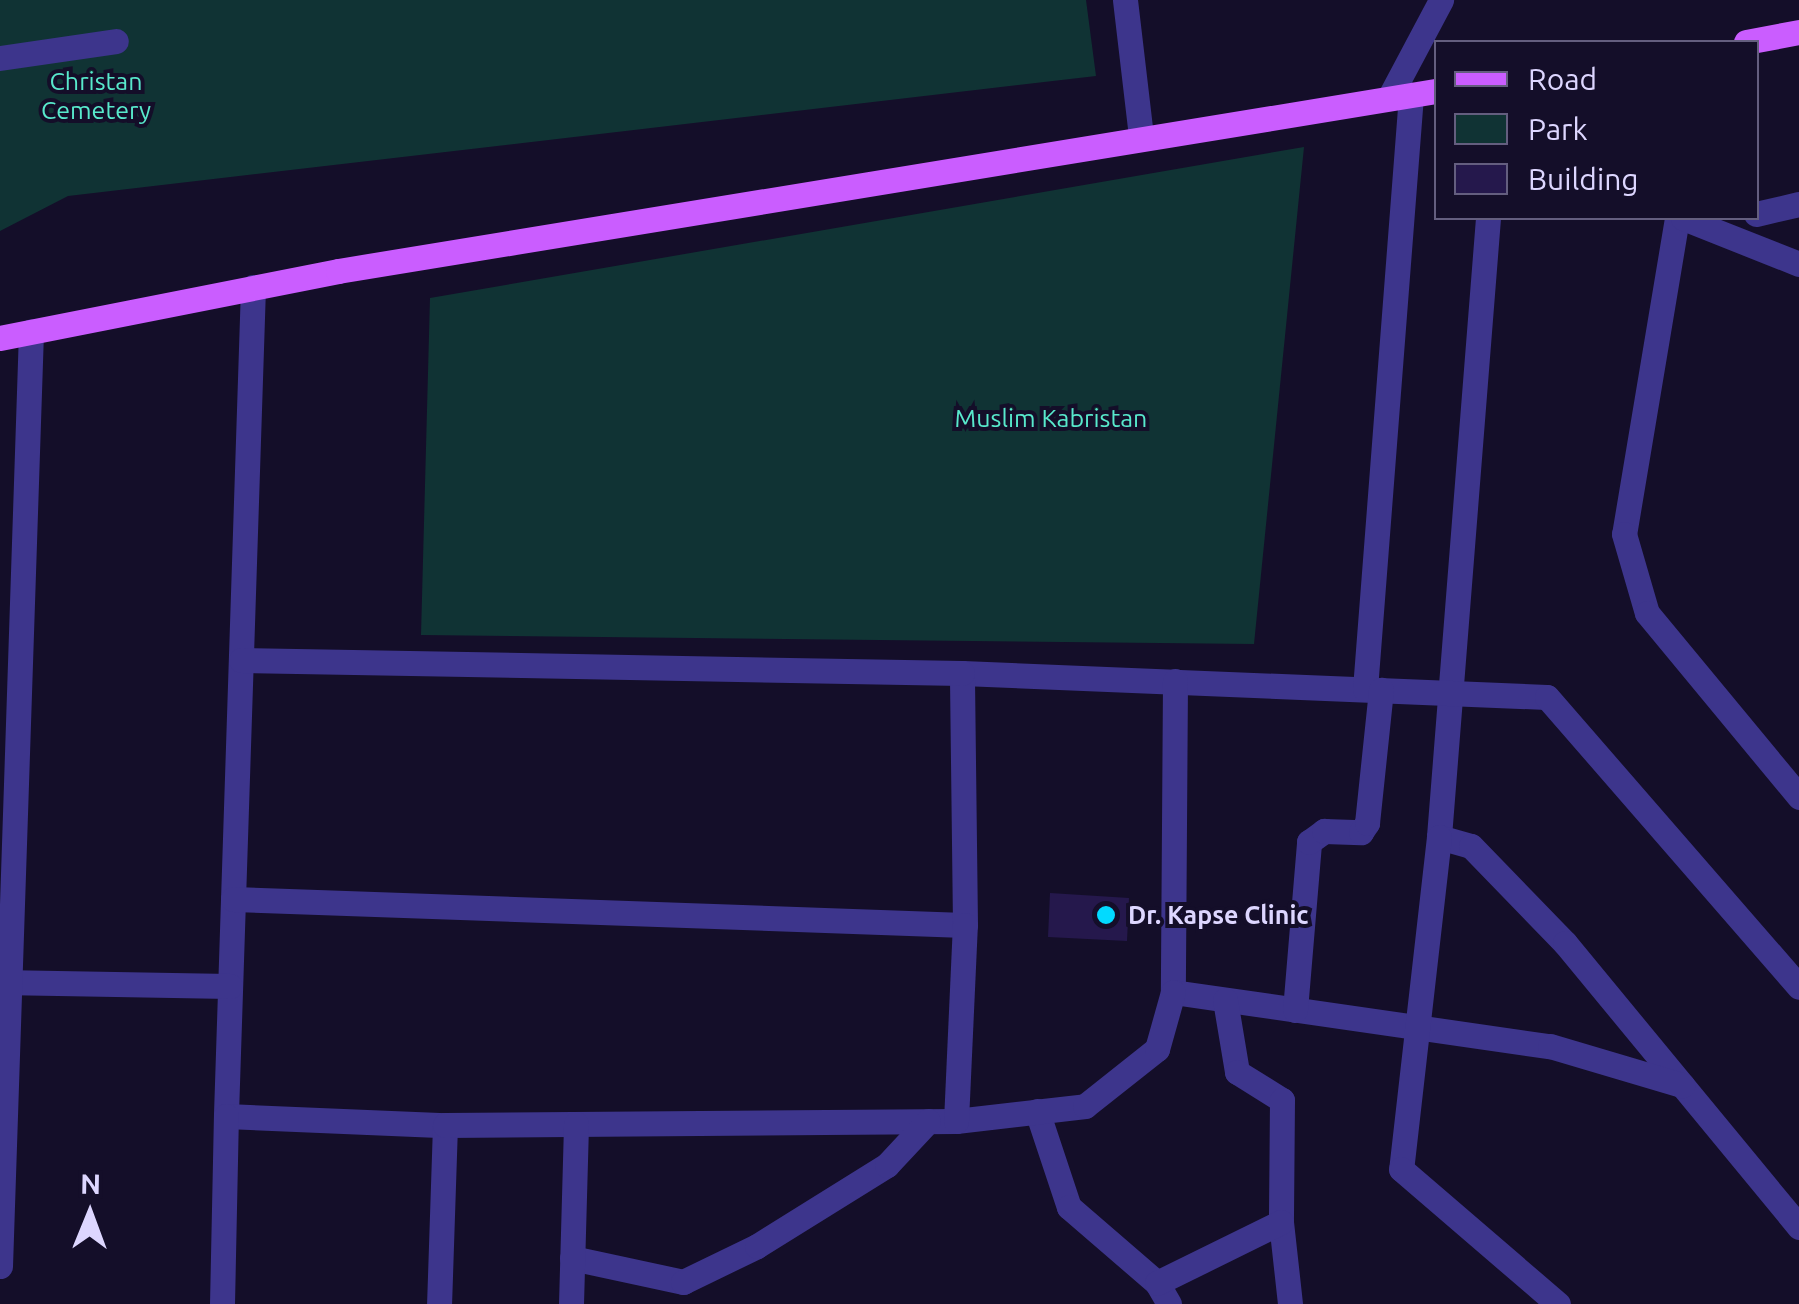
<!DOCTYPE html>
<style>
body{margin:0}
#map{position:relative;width:1799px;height:1304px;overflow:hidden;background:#140e29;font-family:Ubuntu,sans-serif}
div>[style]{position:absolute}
.green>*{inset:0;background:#103334}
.building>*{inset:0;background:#25184c}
.minor>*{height:25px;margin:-12.5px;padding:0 12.5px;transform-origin:12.5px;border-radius:12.5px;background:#3d358c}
.major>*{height:25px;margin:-12.5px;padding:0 12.5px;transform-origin:12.5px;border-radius:12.5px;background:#ca5dff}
.dots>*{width:28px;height:28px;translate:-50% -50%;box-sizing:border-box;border:5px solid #140e29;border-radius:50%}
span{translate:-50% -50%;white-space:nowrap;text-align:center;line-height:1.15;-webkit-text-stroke:8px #140e29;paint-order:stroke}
.park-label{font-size:25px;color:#58e9cc}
.poi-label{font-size:25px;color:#ddd6ff;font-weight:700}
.left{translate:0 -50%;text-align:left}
.legend{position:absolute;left:1434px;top:40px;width:325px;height:180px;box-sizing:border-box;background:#140e29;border:2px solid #645e7f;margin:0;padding:12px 18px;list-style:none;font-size:30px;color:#ddd6ff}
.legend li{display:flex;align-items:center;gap:20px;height:50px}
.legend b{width:50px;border:2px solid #645e7f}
.north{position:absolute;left:40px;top:1164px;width:100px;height:100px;-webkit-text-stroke:8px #140e29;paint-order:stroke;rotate:1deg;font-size:28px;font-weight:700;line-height:40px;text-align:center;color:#ddd6ff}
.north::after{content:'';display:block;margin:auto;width:35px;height:45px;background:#ddd6ff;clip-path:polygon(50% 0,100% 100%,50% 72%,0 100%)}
</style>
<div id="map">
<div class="green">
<div style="clip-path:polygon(0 0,1086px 0,1096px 76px,68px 196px,0 231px)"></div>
<div style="clip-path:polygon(1304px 147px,1254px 644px,421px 635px,430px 298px)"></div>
</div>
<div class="building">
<div style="clip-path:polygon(1050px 893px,1129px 898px,1127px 941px,1048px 937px)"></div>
</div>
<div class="minor">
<div style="left:1125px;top:0;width:138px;rotate:83.3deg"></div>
<div style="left:0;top:58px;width:117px;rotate:-8.3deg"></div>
<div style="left:1389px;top:98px;width:111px;rotate:-62deg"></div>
<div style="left:1756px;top:214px;width:44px;rotate:-13.1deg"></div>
<div style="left:1488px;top:218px;width:621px;rotate:94.53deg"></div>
<div style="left:1439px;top:837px;width:33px;rotate:16deg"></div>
<div style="left:1471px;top:846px;width:135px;rotate:45.9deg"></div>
<div style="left:1565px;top:943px;width:368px;rotate:50.5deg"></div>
<div style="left:1677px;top:218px;width:320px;rotate:99.5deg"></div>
<div style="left:1624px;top:534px;width:82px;rotate:73.8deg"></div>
<div style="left:1647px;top:613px;width:239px;rotate:50.4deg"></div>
<div style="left:1683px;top:218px;width:125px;rotate:21.6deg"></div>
<div style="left:253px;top:287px;width:829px;rotate:91.87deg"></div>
<div style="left:226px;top:1116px;width:219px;rotate:2.4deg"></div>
<div style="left:445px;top:1125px;width:179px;rotate:91.9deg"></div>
<div style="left:962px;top:673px;width:585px;rotate:2.35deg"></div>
<div style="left:1547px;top:697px;width:384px;rotate:49deg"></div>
<div style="left:1175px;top:681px;width:311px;rotate:90.4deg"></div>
<div style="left:1173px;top:992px;width:381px;rotate:8.2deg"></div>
<div style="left:1550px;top:1046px;width:138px;rotate:16.5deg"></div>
<div style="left:1365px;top:689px;width:596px;rotate:-85.57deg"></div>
<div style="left:1439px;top:837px;width:334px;rotate:96.5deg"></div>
<div style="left:1401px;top:1169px;width:207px;rotate:40.7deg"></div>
<div style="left:233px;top:899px;width:732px;rotate:2.03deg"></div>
<div style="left:965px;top:925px;width:252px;rotate:-90.7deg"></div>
<div style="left:962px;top:673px;width:721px;rotate:-178.97deg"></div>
<div style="left:0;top:982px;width:230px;rotate:1deg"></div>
<div style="left:1225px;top:1000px;width:73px;rotate:80.5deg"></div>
<div style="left:1237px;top:1072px;width:53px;rotate:31.9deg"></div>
<div style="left:1282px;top:1100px;width:122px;rotate:90.5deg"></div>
<div style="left:1281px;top:1222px;width:82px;rotate:83.7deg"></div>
<div style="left:1295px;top:1010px;width:169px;rotate:-85.2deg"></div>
<div style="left:1309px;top:842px;width:19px;rotate:-36deg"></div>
<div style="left:1324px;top:831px;width:37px;rotate:2deg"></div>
<div style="left:1361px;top:832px;width:11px;rotate:-56deg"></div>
<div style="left:1367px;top:823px;width:134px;rotate:-84deg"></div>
<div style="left:1037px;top:1111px;width:101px;rotate:71.6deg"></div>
<div style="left:1069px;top:1207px;width:116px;rotate:40.8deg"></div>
<div style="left:1157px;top:1283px;width:24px;rotate:60deg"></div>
<div style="left:956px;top:1121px;width:130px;rotate:-6.6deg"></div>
<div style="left:1085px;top:1106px;width:92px;rotate:-38.4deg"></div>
<div style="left:1157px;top:1049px;width:59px;rotate:-74.3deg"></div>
<div style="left:445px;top:1125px;width:511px;rotate:-0.45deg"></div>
<div style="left:956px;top:1121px;width:196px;rotate:-87.4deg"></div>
<div style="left:572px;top:1258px;width:114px;rotate:12.2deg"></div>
<div style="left:683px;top:1282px;width:82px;rotate:-25.9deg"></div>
<div style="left:757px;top:1246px;width:153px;rotate:-31.9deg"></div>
<div style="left:887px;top:1165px;width:60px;rotate:-47deg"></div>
<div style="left:0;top:1266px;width:935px;rotate:-88.1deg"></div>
<div style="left:1157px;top:1283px;width:138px;rotate:-26.2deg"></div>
<div style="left:222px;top:1304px;width:188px;rotate:-88.8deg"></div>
<div style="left:571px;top:1304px;width:180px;rotate:-88.4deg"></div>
</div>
<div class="major">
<div style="left:1746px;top:42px;width:54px;rotate:-10.7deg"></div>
<div style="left:0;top:338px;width:345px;rotate:-11.2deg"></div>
<div style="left:338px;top:271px;width:1113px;rotate:-9.31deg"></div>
</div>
<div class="dots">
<div style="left:1106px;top:915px;background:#02daff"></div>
</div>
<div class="park-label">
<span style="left:96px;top:96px">Christan<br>Cemetery</span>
<span style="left:1051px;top:418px">Muslim Kabristan</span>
</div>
<div class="poi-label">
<span class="left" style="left:1128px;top:915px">Dr. Kapse Clinic</span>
</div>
<ul class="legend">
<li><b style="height:12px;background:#ca5dff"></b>Road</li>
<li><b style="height:28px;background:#103334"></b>Park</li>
<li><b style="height:28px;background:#25184c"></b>Building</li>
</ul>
<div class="north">N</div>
</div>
